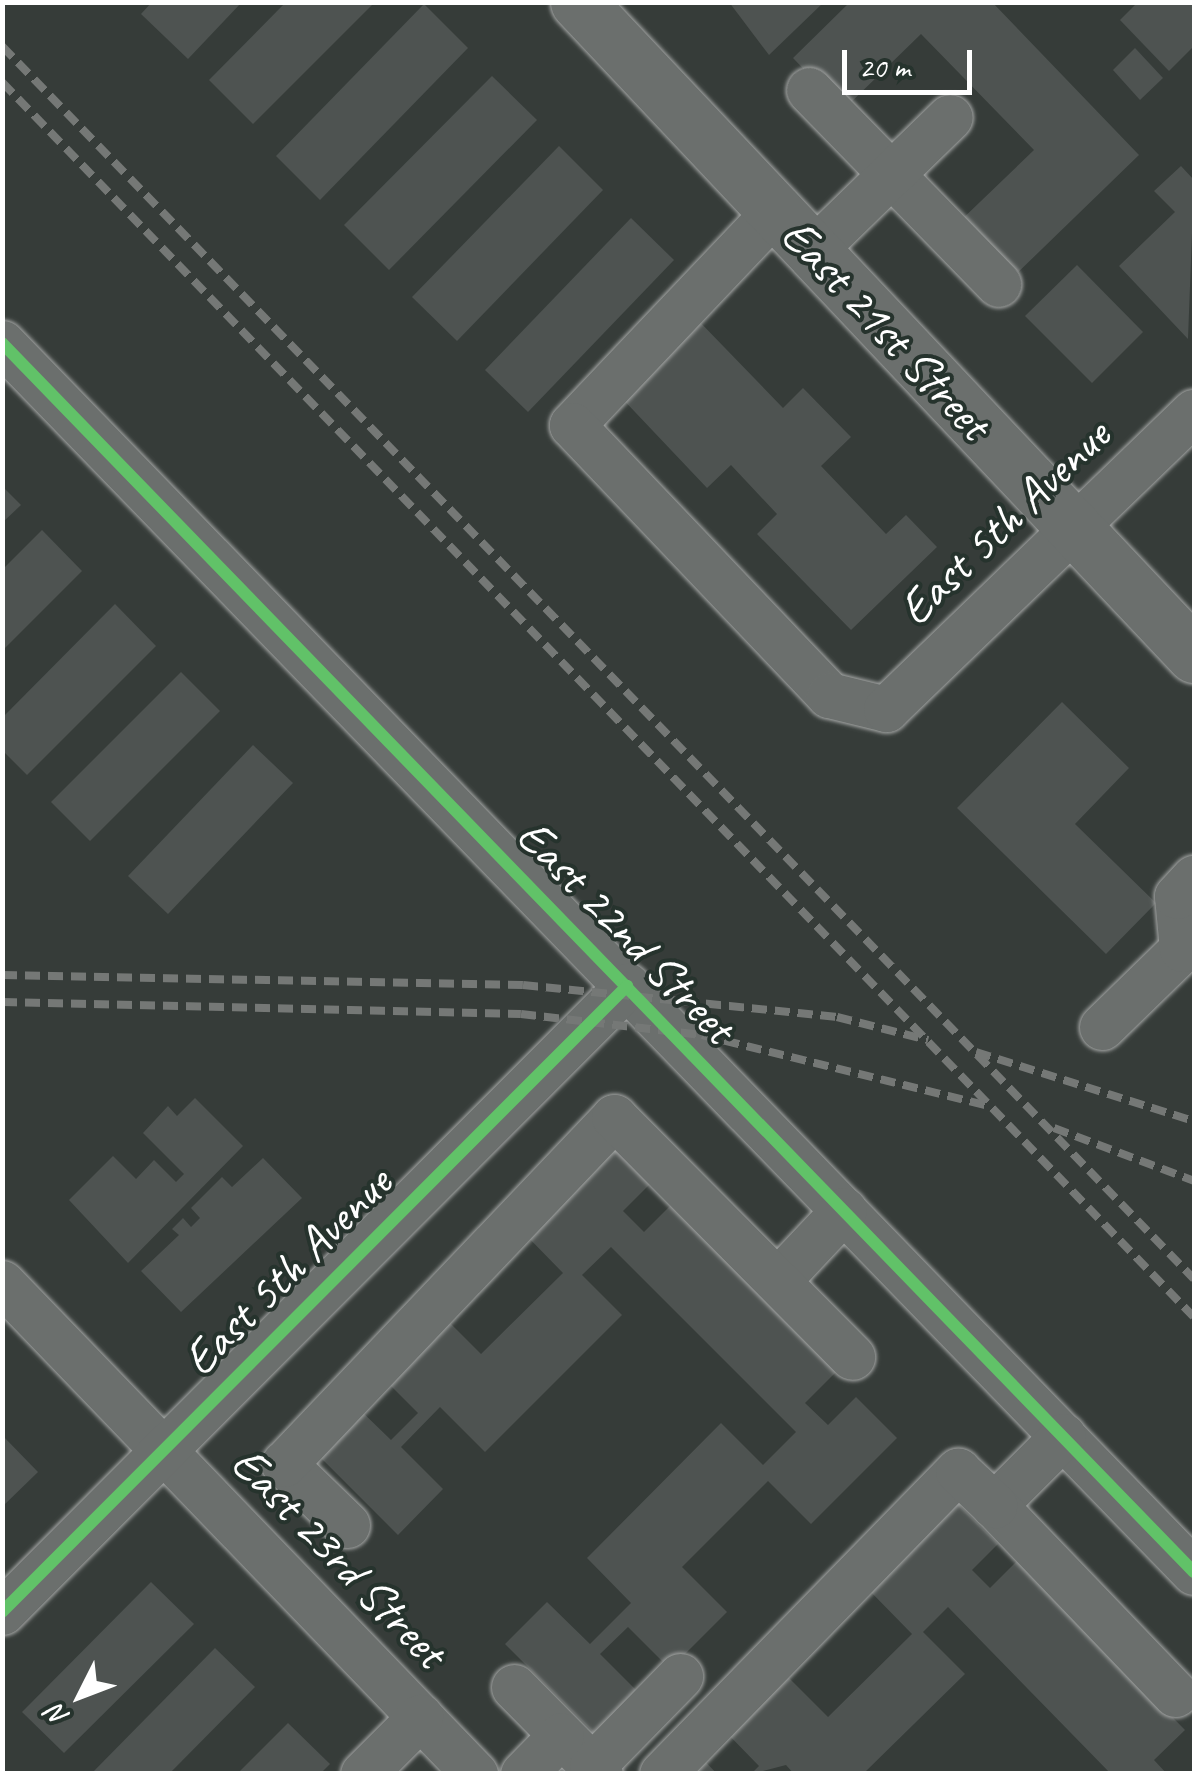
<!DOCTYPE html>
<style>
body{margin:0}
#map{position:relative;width:1197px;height:1776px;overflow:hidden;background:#363c39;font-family:Caveat,sans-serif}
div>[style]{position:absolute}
.building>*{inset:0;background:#4e5351}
.roads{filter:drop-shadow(0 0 2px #a5a7a6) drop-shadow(0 0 2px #a5a7a6)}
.minor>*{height:45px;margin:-22.5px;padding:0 22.5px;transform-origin:22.5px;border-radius:22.5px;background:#6b6f6d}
.major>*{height:55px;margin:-27.5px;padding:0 27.5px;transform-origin:27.5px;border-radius:27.5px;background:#6b6f6d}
.rail>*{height:8px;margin-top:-4px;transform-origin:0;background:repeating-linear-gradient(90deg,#757876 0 15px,transparent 0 23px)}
.cycleway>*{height:12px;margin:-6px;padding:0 6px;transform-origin:6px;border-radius:6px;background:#61c268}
span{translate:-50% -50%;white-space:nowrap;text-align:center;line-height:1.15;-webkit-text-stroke:8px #26332d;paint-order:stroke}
.street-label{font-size:48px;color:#fff}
.frame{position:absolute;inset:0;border:5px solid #fff;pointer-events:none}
.north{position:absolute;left:30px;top:1646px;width:100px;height:100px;-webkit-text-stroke:8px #26332d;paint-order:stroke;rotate:228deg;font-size:28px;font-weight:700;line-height:40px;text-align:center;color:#fff}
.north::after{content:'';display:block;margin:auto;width:35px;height:45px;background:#fff;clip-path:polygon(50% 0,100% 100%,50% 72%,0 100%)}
.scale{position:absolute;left:842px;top:50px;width:130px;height:45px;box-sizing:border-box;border:5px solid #fff;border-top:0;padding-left:12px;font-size:30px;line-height:35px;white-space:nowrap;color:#fff;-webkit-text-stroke:8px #26332d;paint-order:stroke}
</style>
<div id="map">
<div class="building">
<div style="clip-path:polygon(152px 2px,242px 2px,188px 59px,141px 14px)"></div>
<div style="clip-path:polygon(286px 2px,375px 2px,253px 124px,209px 80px)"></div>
<div style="clip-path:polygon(729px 2px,824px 2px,769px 55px)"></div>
<div style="clip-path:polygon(850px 2px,992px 2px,1139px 155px,1009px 281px,956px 225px,1034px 150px,921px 34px,843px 110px,793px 58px)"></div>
<div style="clip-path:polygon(1138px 2px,1194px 2px,1194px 46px,1169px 71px,1120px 20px)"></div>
<div style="clip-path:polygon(424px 4px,468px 48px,320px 200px,276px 156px)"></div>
<div style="clip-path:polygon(1135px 48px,1163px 78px,1140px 100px,1113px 70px)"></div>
<div style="clip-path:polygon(492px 76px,537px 120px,389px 270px,344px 225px)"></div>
<div style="clip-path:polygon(559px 146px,603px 190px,457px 341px,412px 297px)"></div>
<div style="clip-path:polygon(1181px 166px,1194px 180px,1188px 339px,1119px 266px,1175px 212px,1154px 191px)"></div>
<div style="clip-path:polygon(631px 218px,674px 260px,528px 412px,485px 370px)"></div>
<div style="clip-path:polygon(1077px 265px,1143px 332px,1092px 383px,1025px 316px)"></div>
<div style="clip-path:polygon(695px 317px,783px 408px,803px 388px,851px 437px,821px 466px,886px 534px,906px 515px,937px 547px,851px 630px,757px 534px,777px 514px,731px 465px,707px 488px,617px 393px)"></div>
<div style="clip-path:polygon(2px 486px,21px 505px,2px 523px)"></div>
<div style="clip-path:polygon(42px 530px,82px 571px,2px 651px,2px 570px)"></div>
<div style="clip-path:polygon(115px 604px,156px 646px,27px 775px,2px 750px,2px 718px)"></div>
<div style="clip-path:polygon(181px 672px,220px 711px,90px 841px,51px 802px)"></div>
<div style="clip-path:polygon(1062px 702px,1129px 768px,1075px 824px,1156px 903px,1106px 954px,957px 808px)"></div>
<div style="clip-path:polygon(253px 745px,293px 783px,168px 914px,128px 876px)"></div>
<div style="clip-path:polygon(195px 1098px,243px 1146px,128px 1263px,69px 1200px,113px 1156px,136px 1179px,154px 1160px,176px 1182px,184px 1174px,143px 1133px,168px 1106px,177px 1116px)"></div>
<div style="clip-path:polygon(608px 1141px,651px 1183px,623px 1211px,644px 1232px,672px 1204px,838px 1370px,805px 1403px,828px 1425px,856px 1397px,897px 1438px,811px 1524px,768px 1481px,682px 1567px,727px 1612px,670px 1669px,628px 1627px,600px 1654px,637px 1691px,594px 1733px,505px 1644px,547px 1602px,590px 1644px,631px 1603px,587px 1558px,721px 1423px,763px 1465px,796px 1432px,611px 1247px,582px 1275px,622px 1315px,485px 1452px,440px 1407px,401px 1447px,443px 1489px,398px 1535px,311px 1448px,355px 1405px,391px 1440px,418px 1413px,380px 1375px,441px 1314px,481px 1354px,563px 1273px,520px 1229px)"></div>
<div style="clip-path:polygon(263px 1158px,302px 1198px,181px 1312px,141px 1271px,179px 1235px,172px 1229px,183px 1218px,191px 1227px,200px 1218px,191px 1208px,222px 1177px,232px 1187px)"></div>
<div style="clip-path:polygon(2px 1435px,38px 1472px,2px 1507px)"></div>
<div style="clip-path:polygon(953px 1499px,998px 1544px,972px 1570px,990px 1588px,1018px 1560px,1185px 1730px,1154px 1760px,1167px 1774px,1111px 1774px,948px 1607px,923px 1632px,965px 1674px,863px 1774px,794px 1774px,786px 1765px,751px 1774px,759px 1766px,720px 1726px,778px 1667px,828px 1717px,912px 1634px,865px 1586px)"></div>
<div style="clip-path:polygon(151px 1582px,194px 1624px,64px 1753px,22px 1712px)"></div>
<div style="clip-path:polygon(215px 1648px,255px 1687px,169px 1774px,91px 1774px)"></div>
<div style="clip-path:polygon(288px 1723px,330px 1764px,320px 1774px,237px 1774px)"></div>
<div style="clip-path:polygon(701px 1757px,717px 1774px,684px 1774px)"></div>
</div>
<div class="roads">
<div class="minor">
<div style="left:809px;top:90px;width:271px;rotate:45.7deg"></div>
<div style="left:775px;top:211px;width:295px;rotate:133.5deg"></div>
<div style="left:572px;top:425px;width:373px;rotate:46.4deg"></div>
<div style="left:829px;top:695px;width:59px;rotate:13.8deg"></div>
<div style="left:886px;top:709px;width:428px;rotate:-44deg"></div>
<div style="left:812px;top:251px;width:192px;rotate:-44.2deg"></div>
<div style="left:2px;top:343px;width:1712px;rotate:45.88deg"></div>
<div style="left:1102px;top:1027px;width:112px;rotate:-44.3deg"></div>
<div style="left:1182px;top:949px;width:53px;rotate:-95.4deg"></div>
<div style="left:1177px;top:896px;width:25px;rotate:-47deg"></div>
<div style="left:778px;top:1280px;width:96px;rotate:-46.7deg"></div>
<div style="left:2px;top:1283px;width:682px;rotate:46.07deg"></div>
<div style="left:1063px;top:1436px;width:98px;rotate:135deg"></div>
<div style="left:994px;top:1505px;width:262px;rotate:46.2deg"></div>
<div style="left:347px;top:1525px;width:88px;rotate:-135.9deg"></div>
<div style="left:284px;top:1464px;width:479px;rotate:-46.4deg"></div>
<div style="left:614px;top:1117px;width:338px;rotate:45.2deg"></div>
<div style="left:2px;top:1612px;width:885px;rotate:-45.05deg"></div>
<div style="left:514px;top:1687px;width:122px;rotate:45.3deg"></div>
<div style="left:592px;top:1766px;width:126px;rotate:-45.6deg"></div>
<div style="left:363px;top:1774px;width:81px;rotate:-45deg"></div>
<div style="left:523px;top:1774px;width:54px;rotate:-45.7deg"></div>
<div style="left:662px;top:1774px;width:424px;rotate:-45.7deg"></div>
<div style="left:958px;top:1471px;width:50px;rotate:43.4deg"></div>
</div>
<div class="major">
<div style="left:578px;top:2px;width:898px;rotate:46.67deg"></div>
</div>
</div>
<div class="rail">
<div style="left:2px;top:46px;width:1715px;rotate:45.97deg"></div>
<div style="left:2px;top:82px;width:1716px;rotate:46.02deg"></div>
<div style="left:2px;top:975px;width:521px;rotate:1.1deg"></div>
<div style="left:523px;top:985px;width:316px;rotate:5.8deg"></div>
<div style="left:837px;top:1017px;width:94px;rotate:14.2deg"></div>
<div style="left:2px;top:1002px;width:519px;rotate:1.32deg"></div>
<div style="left:521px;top:1014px;width:182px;rotate:6.6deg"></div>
<div style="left:702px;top:1035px;width:295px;rotate:13.9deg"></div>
<div style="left:976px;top:1052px;width:229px;rotate:17.6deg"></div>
<div style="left:1054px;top:1128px;width:150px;rotate:20.7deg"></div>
</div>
<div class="cycleway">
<div style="left:2px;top:343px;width:1712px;rotate:45.88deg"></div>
<div style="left:2px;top:1612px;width:885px;rotate:-45.05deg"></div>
</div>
<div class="street-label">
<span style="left:886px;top:329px;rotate:47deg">East 21st Street</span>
<span style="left:1004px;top:522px;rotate:-44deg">East 5th Avenue</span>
<span style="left:626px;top:931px;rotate:46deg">East 22nd Street</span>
<span style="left:287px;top:1271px;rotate:-45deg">East 5th Avenue</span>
<span style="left:339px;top:1557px;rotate:46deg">East 23rd Street</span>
</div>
<div class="frame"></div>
<div class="north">N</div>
<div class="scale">20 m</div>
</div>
